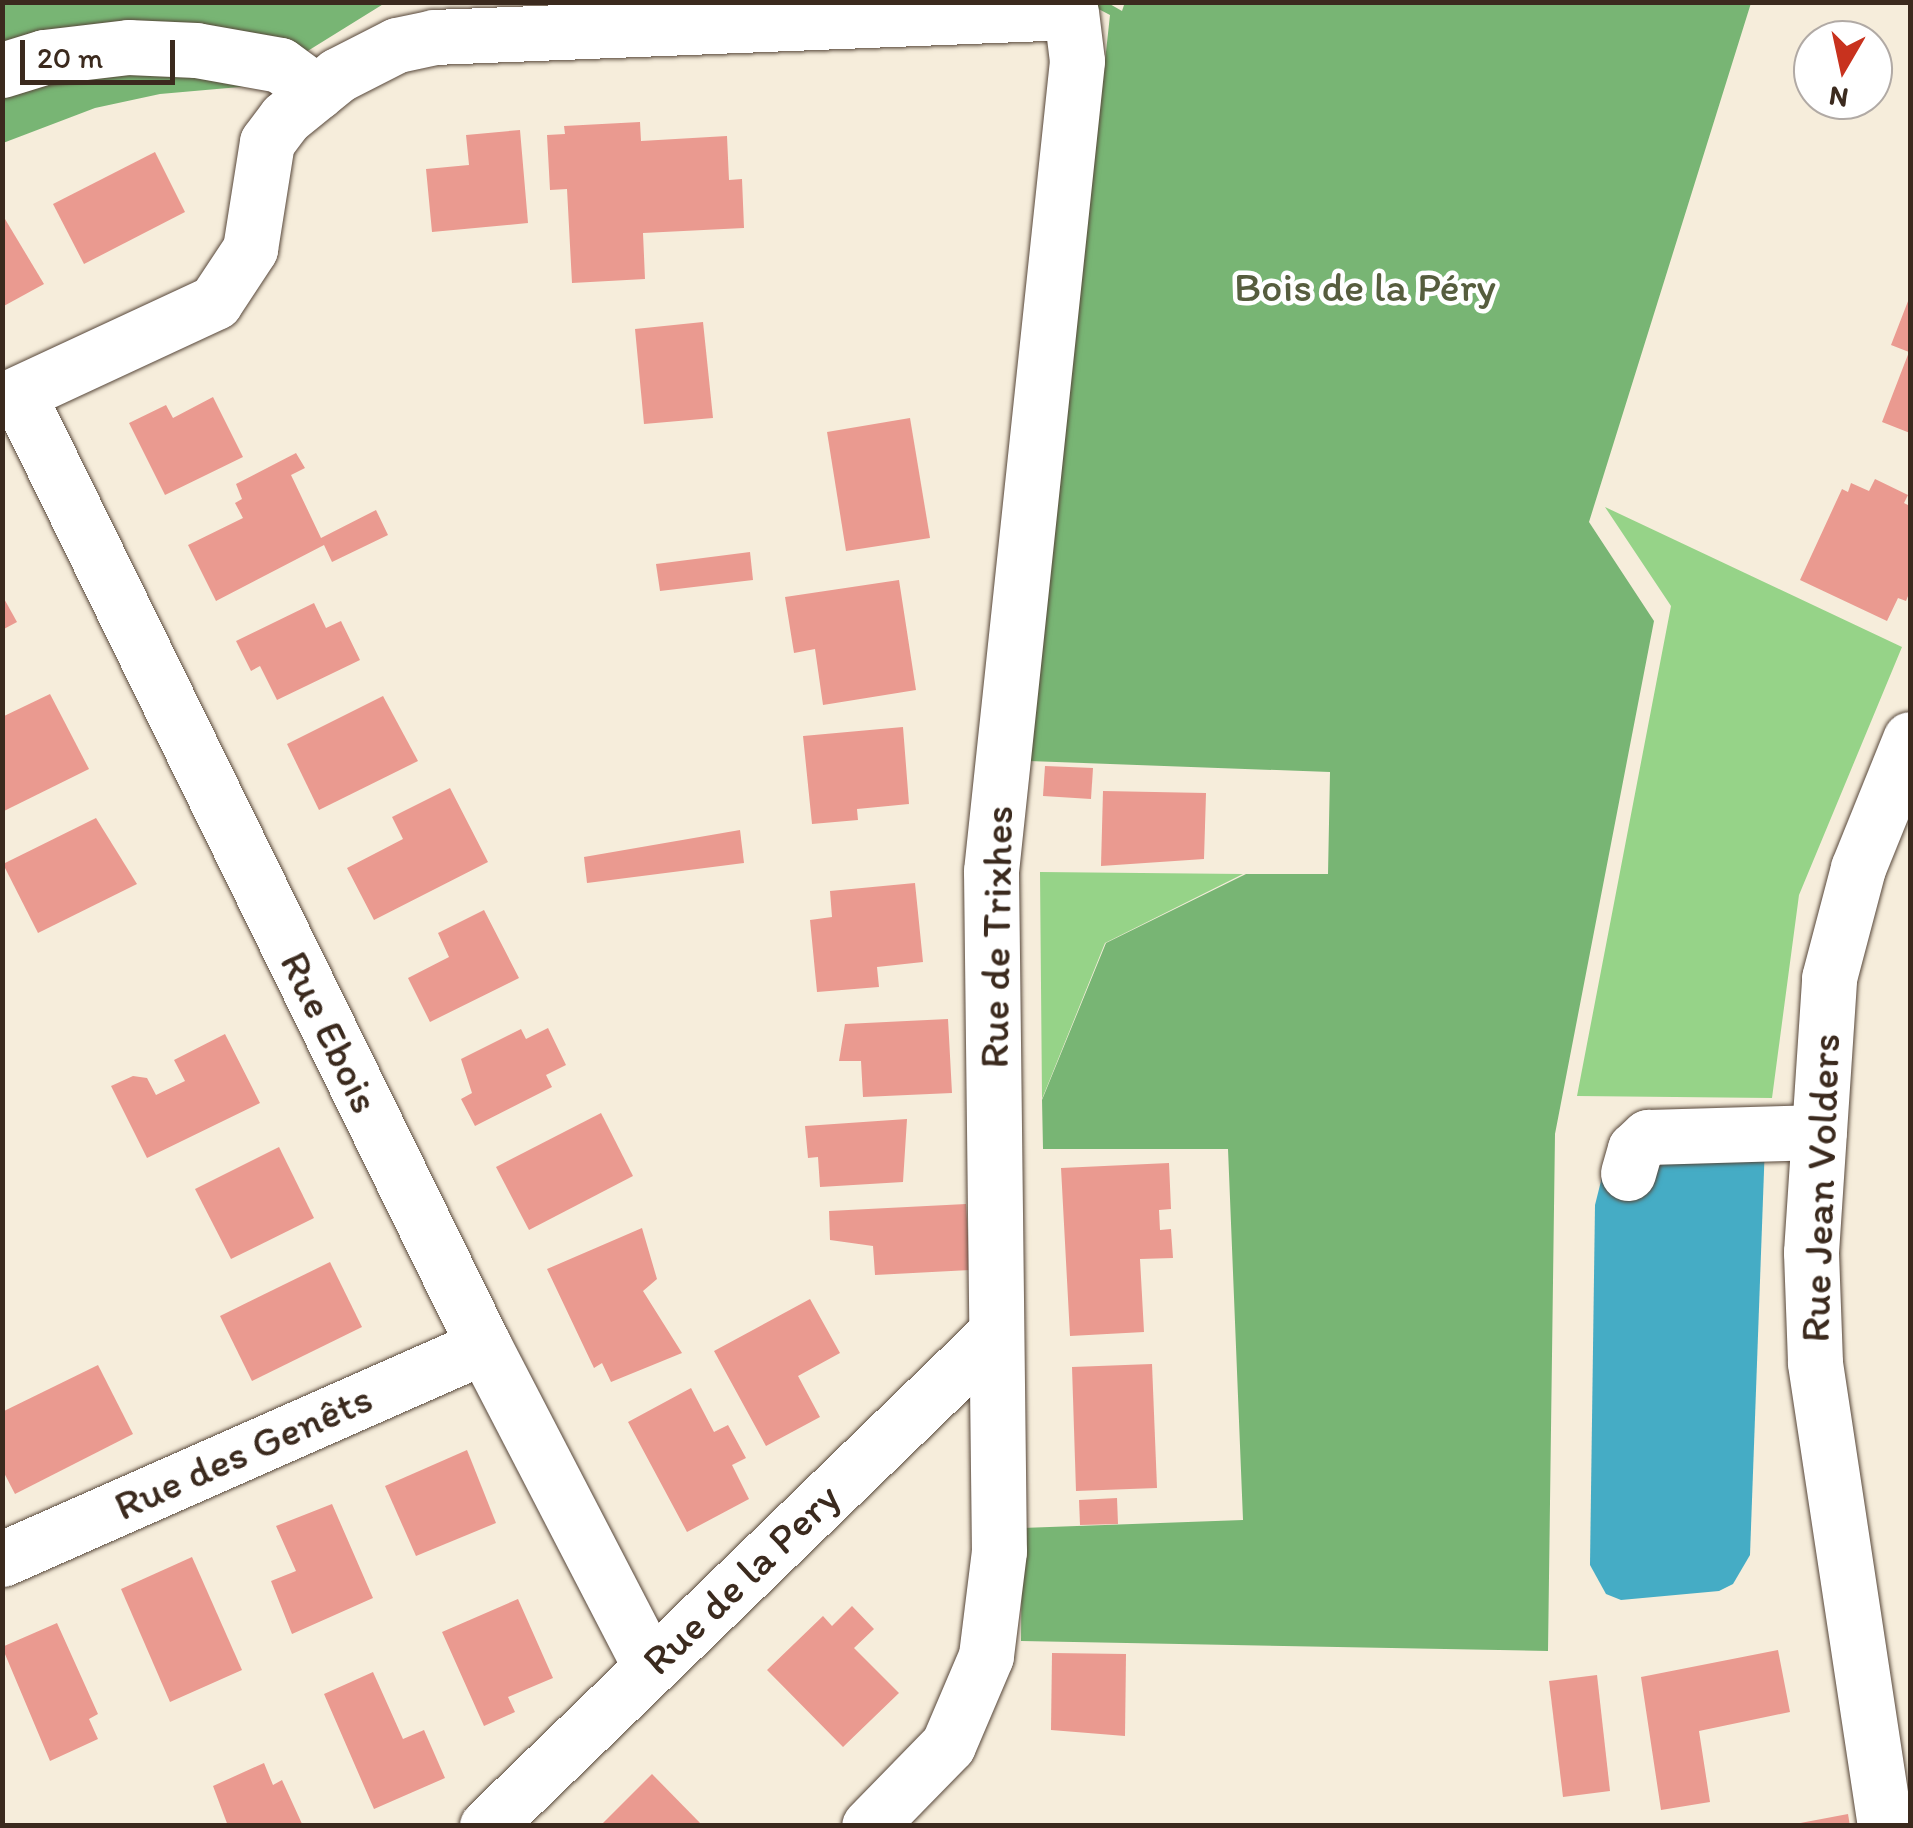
<!DOCTYPE html>
<meta charset="utf-8">
<style>
body{margin:0}
#map{position:relative;width:1913px;height:1828px;overflow:hidden;background:#f6eddb;font-family:Itim,sans-serif}
div>[style]{position:absolute}
.green>*{inset:0;background:#96d388}
.forest>*{inset:0;background:#78b574}
.water>*{inset:0;background:#45acc5}
.building>*{inset:0;background:#ea9a90}
.roads{filter:drop-shadow(0 0 2px #57473a) drop-shadow(0 0 2px #57473a)}
.minor>*{height:55px;margin:-27.5px;padding:0 27.5px;transform-origin:27.5px;border-radius:27.5px;background:#fff}
span{translate:-50% -50%;white-space:nowrap;text-align:center;line-height:1.15;-webkit-text-stroke:9px #fff;paint-order:stroke}
.park-label{font-size:42px;color:#565d3e}
.street-label{font-size:42px;color:#3b2a1e}
.frame{position:absolute;inset:0;border:5px solid #3b2a1e;pointer-events:none}
.north{position:absolute;left:1793px;top:20px;width:100px;height:100px;box-sizing:border-box;background:#fff;border:2px solid #b1aaa5;border-radius:50%;rotate:189deg;font-size:28px;font-weight:700;line-height:40px;text-align:center;color:#3b2a1e}
.north::after{content:'';display:block;margin:auto;width:35px;height:45px;background:#c8321e;clip-path:polygon(50% 0,100% 100%,50% 72%,0 100%)}
.scale{position:absolute;left:20px;top:40px;width:155px;height:45px;box-sizing:border-box;border:5px solid #3b2a1e;border-top:0;padding-left:12px;font-size:30px;line-height:35px;white-space:nowrap;color:#3b2a1e;-webkit-text-stroke:8px #fff;paint-order:stroke}
</style>
<div id="map">
<div class="green">
<div style="clip-path:polygon(1605px 507px,1902px 647px,1799px 895px,1772px 1098px,1577px 1096px,1671px 606px)"></div>
<div style="clip-path:polygon(1040px 872px,1243px 874px,1105px 943px,1042px 1099px)"></div>
</div>
<div class="forest">
<div style="clip-path:polygon(1125px 2px,1751px 3px,1589px 522px,1654px 621px,1555px 1134px,1548px 1651px,1021px 1641px,1022px 1528px,1243px 1520px,1228px 1149px,1043px 1149px,1042px 1100px,1106px 943px,1246px 874px,1328px 874px,1330px 772px,1029px 761px,1110px 15px,1087px 3px,1108px 3px,1122px 11px)"></div>
<div style="clip-path:polygon(3px 3px,385px 3px,251px 86px,160px 94px,95px 108px,3px 143px)"></div>
</div>
<div class="water">
<div style="clip-path:polygon(1766px 1116px,1750px 1555px,1733px 1584px,1719px 1591px,1621px 1600px,1606px 1594px,1590px 1565px,1595px 1205px,1605px 1165px)"></div>
</div>
<div class="building">
<div style="clip-path:polygon(640px 122px,641px 141px,727px 136px,729px 180px,742px 179px,744px 228px,643px 233px,645px 279px,572px 283px,567px 189px,550px 190px,547px 135px,565px 134px,564px 126px)"></div>
<div style="clip-path:polygon(520px 130px,528px 223px,432px 232px,426px 169px,469px 165px,466px 135px)"></div>
<div style="clip-path:polygon(155px 152px,185px 212px,84px 264px,53px 204px)"></div>
<div style="clip-path:polygon(2px 214px,44px 284px,2px 307px)"></div>
<div style="clip-path:polygon(1910px 296px,1910px 433px,1882px 422px,1909px 352px,1891px 345px)"></div>
<div style="clip-path:polygon(703px 322px,713px 418px,644px 424px,635px 329px)"></div>
<div style="clip-path:polygon(213px 397px,243px 457px,165px 495px,129px 423px,166px 405px,173px 418px)"></div>
<div style="clip-path:polygon(910px 418px,930px 538px,846px 551px,827px 432px)"></div>
<div style="clip-path:polygon(296px 453px,305px 468px,291px 475px,321px 538px,376px 510px,388px 535px,332px 562px,324px 545px,216px 601px,188px 545px,243px 518px,235px 503px,242px 499px,236px 484px)"></div>
<div style="clip-path:polygon(1875px 479px,1908px 495px,1904px 503px,1910px 506px,1910px 591px,1906px 601px,1898px 598px,1887px 621px,1800px 580px,1842px 489px,1848px 492px,1851px 483px,1869px 491px)"></div>
<div style="clip-path:polygon(750px 552px,753px 580px,660px 591px,656px 564px)"></div>
<div style="clip-path:polygon(899px 580px,916px 690px,823px 705px,815px 649px,794px 653px,785px 597px)"></div>
<div style="clip-path:polygon(2px 595px,17px 622px,2px 630px)"></div>
<div style="clip-path:polygon(314px 603px,326px 628px,341px 621px,360px 660px,277px 700px,260px 666px,251px 671px,236px 641px)"></div>
<div style="clip-path:polygon(50px 694px,89px 769px,2px 812px,2px 717px)"></div>
<div style="clip-path:polygon(383px 696px,418px 761px,319px 810px,287px 744px)"></div>
<div style="clip-path:polygon(903px 727px,909px 804px,857px 809px,858px 820px,812px 824px,803px 736px)"></div>
<div style="clip-path:polygon(1045px 766px,1093px 768px,1091px 799px,1043px 796px)"></div>
<div style="clip-path:polygon(450px 788px,488px 862px,374px 920px,347px 868px,403px 839px,392px 817px)"></div>
<div style="clip-path:polygon(1103px 791px,1206px 793px,1204px 859px,1101px 866px)"></div>
<div style="clip-path:polygon(96px 818px,137px 884px,38px 933px,3px 864px)"></div>
<div style="clip-path:polygon(740px 830px,744px 863px,587px 883px,584px 857px)"></div>
<div style="clip-path:polygon(915px 883px,923px 962px,877px 967px,879px 987px,817px 992px,810px 920px,832px 917px,830px 891px)"></div>
<div style="clip-path:polygon(484px 910px,519px 978px,430px 1022px,408px 978px,449px 957px,438px 933px)"></div>
<div style="clip-path:polygon(948px 1019px,952px 1093px,863px 1097px,861px 1061px,839px 1061px,845px 1024px)"></div>
<div style="clip-path:polygon(548px 1028px,566px 1065px,546px 1075px,552px 1087px,475px 1126px,461px 1099px,472px 1093px,461px 1059px,521px 1029px,526px 1039px)"></div>
<div style="clip-path:polygon(225px 1034px,260px 1103px,147px 1158px,111px 1086px,133px 1076px,147px 1078px,156px 1095px,185px 1081px,174px 1060px)"></div>
<div style="clip-path:polygon(601px 1113px,633px 1176px,529px 1230px,496px 1167px)"></div>
<div style="clip-path:polygon(907px 1119px,903px 1182px,820px 1187px,818px 1157px,808px 1158px,805px 1126px)"></div>
<div style="clip-path:polygon(279px 1147px,314px 1218px,231px 1259px,195px 1189px)"></div>
<div style="clip-path:polygon(1169px 1163px,1171px 1209px,1159px 1210px,1160px 1230px,1171px 1229px,1173px 1258px,1140px 1259px,1144px 1332px,1070px 1336px,1061px 1168px)"></div>
<div style="clip-path:polygon(966px 1204px,970px 1270px,875px 1275px,873px 1246px,830px 1240px,829px 1211px)"></div>
<div style="clip-path:polygon(642px 1228px,657px 1279px,643px 1291px,682px 1353px,611px 1382px,602px 1363px,594px 1368px,547px 1269px)"></div>
<div style="clip-path:polygon(330px 1262px,362px 1327px,252px 1381px,220px 1316px)"></div>
<div style="clip-path:polygon(810px 1299px,840px 1353px,798px 1376px,820px 1417px,766px 1446px,714px 1351px)"></div>
<div style="clip-path:polygon(1152px 1364px,1157px 1488px,1076px 1491px,1072px 1367px)"></div>
<div style="clip-path:polygon(98px 1365px,133px 1434px,15px 1494px,2px 1469px,2px 1412px)"></div>
<div style="clip-path:polygon(691px 1388px,714px 1432px,728px 1425px,746px 1458px,732px 1465px,749px 1499px,687px 1532px,628px 1422px)"></div>
<div style="clip-path:polygon(467px 1450px,496px 1523px,416px 1556px,385px 1486px)"></div>
<div style="clip-path:polygon(1117px 1498px,1118px 1524px,1080px 1525px,1079px 1500px)"></div>
<div style="clip-path:polygon(332px 1504px,373px 1598px,292px 1634px,271px 1581px,296px 1571px,276px 1526px)"></div>
<div style="clip-path:polygon(192px 1557px,242px 1670px,170px 1702px,121px 1589px)"></div>
<div style="clip-path:polygon(518px 1599px,553px 1678px,508px 1697px,515px 1712px,484px 1726px,442px 1632px)"></div>
<div style="clip-path:polygon(852px 1606px,874px 1629px,854px 1648px,899px 1693px,843px 1747px,767px 1670px,823px 1616px,832px 1626px)"></div>
<div style="clip-path:polygon(57px 1623px,98px 1714px,89px 1719px,98px 1739px,50px 1761px,2px 1647px)"></div>
<div style="clip-path:polygon(1778px 1650px,1790px 1712px,1699px 1731px,1710px 1802px,1661px 1810px,1641px 1677px)"></div>
<div style="clip-path:polygon(1052px 1653px,1126px 1654px,1125px 1736px,1051px 1730px)"></div>
<div style="clip-path:polygon(373px 1672px,403px 1739px,424px 1730px,445px 1778px,374px 1809px,324px 1694px)"></div>
<div style="clip-path:polygon(1597px 1675px,1610px 1791px,1563px 1797px,1549px 1681px)"></div>
<div style="clip-path:polygon(264px 1763px,273px 1785px,282px 1780px,303px 1826px,228px 1826px,213px 1786px)"></div>
<div style="clip-path:polygon(652px 1774px,703px 1826px,600px 1826px)"></div>
<div style="clip-path:polygon(1848px 1814px,1850px 1826px,1795px 1826px,1795px 1824px)"></div>
</div>
<div class="roads">
<div class="minor">
<div style="left:2px;top:70px;width:44px;rotate:-17.2deg"></div>
<div style="left:44px;top:57px;width:85px;rotate:-6.8deg"></div>
<div style="left:128px;top:47px;width:68px;rotate:2.5deg"></div>
<div style="left:196px;top:50px;width:85px;rotate:10.1deg"></div>
<div style="left:280px;top:65px;width:46px;rotate:36.1deg"></div>
<div style="left:18px;top:394px;width:1060px;rotate:63.92deg"></div>
<div style="left:484px;top:1346px;width:360px;rotate:62.6deg"></div>
<div style="left:2px;top:401px;width:235px;rotate:-24.9deg"></div>
<div style="left:215px;top:302px;width:64px;rotate:-56.6deg"></div>
<div style="left:250px;top:249px;width:108px;rotate:-81deg"></div>
<div style="left:267px;top:142px;width:30px;rotate:-53deg"></div>
<div style="left:285px;top:118px;width:68px;rotate:-39.1deg"></div>
<div style="left:338px;top:75px;width:66px;rotate:-27deg"></div>
<div style="left:397px;top:45px;width:38px;rotate:-12deg"></div>
<div style="left:434px;top:37px;width:637px;rotate:-2.25deg"></div>
<div style="left:1071px;top:12px;width:49px;rotate:83deg"></div>
<div style="left:1077px;top:61px;width:815px;rotate:96.06deg"></div>
<div style="left:991px;top:871px;width:680px;rotate:89.33deg"></div>
<div style="left:999px;top:1551px;width:106px;rotate:97.1deg"></div>
<div style="left:986px;top:1656px;width:97px;rotate:113.1deg"></div>
<div style="left:948px;top:1745px;width:113px;rotate:134.3deg"></div>
<div style="left:1628px;top:1173px;width:25px;rotate:-74deg"></div>
<div style="left:1635px;top:1149px;width:18px;rotate:-43deg"></div>
<div style="left:1648px;top:1137px;width:171px;rotate:-1.7deg"></div>
<div style="left:2px;top:1559px;width:527px;rotate:-23.84deg"></div>
<div style="left:487px;top:1826px;width:707px;rotate:-44.08deg"></div>
<div style="left:1885px;top:1826px;width:469px;rotate:-98.6deg"></div>
<div style="left:1815px;top:1362px;width:110px;rotate:-92.1deg"></div>
<div style="left:1811px;top:1252px;width:275px;rotate:-86.2deg"></div>
<div style="left:1829px;top:978px;width:114px;rotate:-75.2deg"></div>
<div style="left:1858px;top:868px;width:139px;rotate:-68deg"></div>
</div>
</div>
<div class="park-label">
<span style="left:1365px;top:287px">Bois de la Péry</span>
</div>
<div class="street-label">
<span style="left:996px;top:937px;rotate:-89deg">Rue de Trixhes</span>
<span style="left:330px;top:1032px;rotate:64deg">Rue Ebois</span>
<span style="left:1820px;top:1188px;rotate:-88deg">Rue Jean Volders</span>
<span style="left:243px;top:1452px;rotate:-24deg">Rue des Genêts</span>
<span style="left:741px;top:1579px;rotate:-44deg">Rue de la Pery</span>
</div>
<div class="frame"></div>
<div class="north">N</div>
<div class="scale">20 m</div>
</div>
